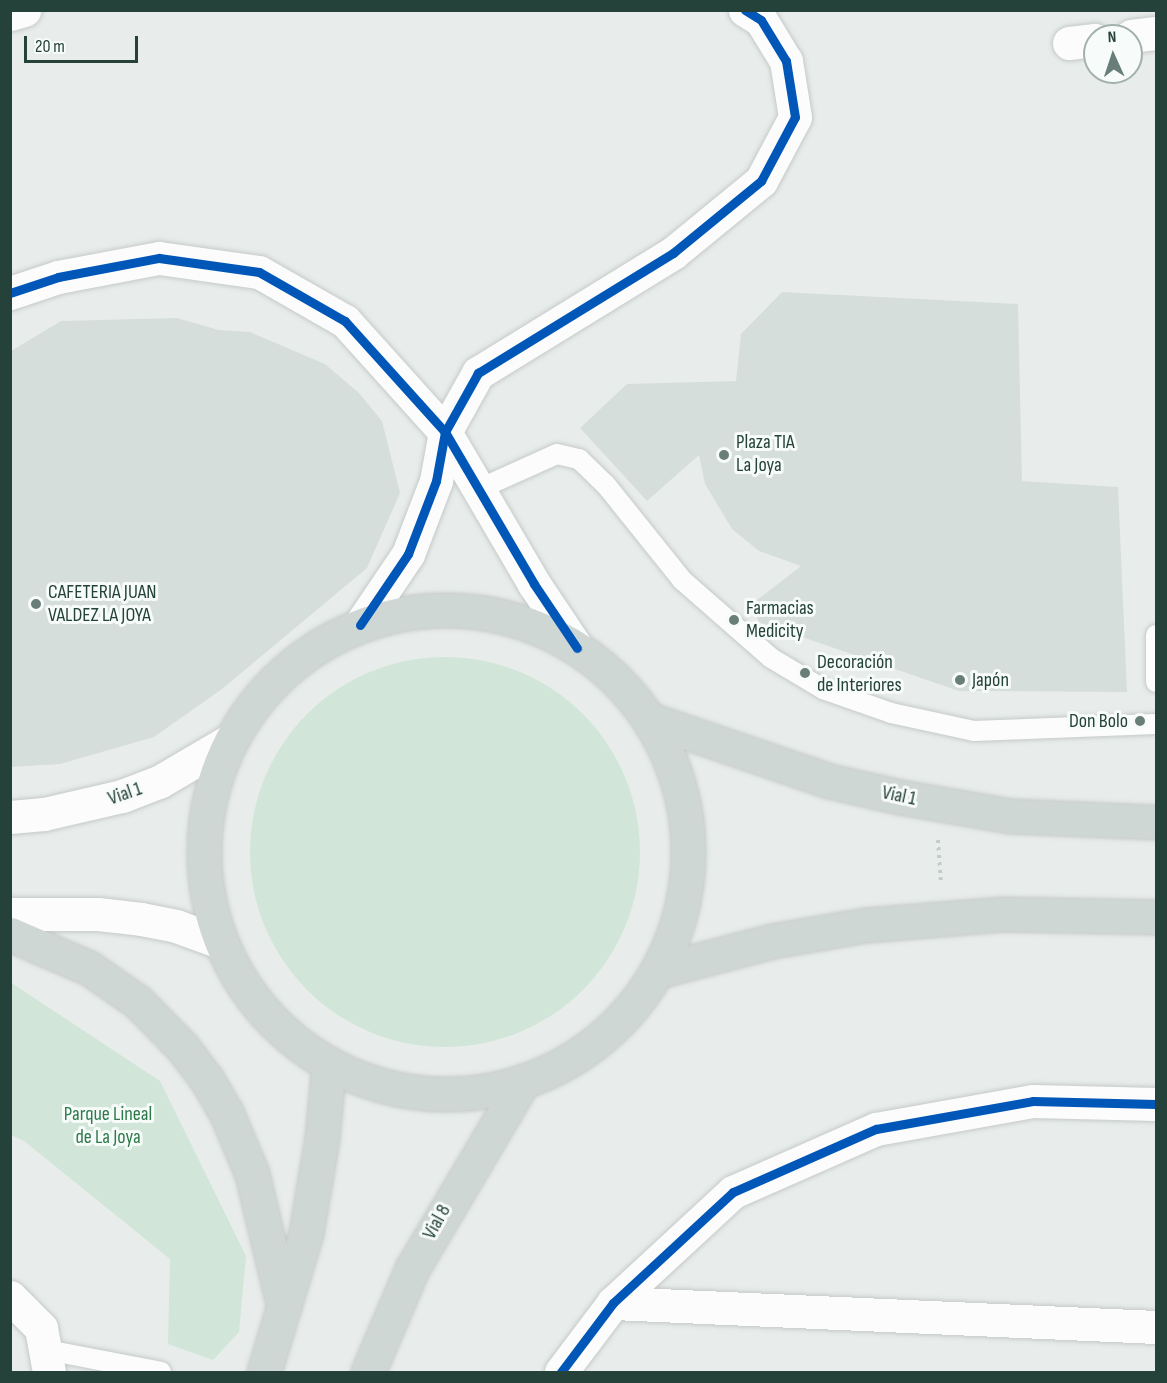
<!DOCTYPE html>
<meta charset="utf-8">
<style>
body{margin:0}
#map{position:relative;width:1167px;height:1383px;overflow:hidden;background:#e8edeb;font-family:"Sofia Sans Condensed",sans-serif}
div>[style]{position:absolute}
.built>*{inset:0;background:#d6dedb}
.green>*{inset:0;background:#d1e6d8}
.round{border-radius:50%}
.path>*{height:4px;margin-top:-2px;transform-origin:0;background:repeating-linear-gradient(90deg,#c3ccca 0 3px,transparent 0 7.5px)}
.roads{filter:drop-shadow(0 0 2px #c5cac8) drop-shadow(0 0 2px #c5cac8)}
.service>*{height:20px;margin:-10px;padding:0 10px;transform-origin:10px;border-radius:10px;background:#fcfcfc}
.minor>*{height:33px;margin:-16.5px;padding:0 16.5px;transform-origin:16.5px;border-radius:16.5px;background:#fcfcfc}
.tertiary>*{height:33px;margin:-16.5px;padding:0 16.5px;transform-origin:16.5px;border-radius:16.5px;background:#fcfcfc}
.primary>*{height:33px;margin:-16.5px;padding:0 16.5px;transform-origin:16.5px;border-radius:16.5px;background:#cfd7d5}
.primary>.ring{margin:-16.5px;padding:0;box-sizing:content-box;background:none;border:33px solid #cfd7d5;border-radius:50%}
.cycleway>*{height:9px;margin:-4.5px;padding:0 4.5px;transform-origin:4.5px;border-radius:4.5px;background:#0057b8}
.dots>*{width:16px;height:16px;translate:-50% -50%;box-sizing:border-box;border:3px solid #f7fbf9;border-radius:50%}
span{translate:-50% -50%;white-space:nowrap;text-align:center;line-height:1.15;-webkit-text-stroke:6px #f7fbf9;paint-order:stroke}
.poi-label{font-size:20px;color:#24423a}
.left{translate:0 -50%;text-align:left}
.right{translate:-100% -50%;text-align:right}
.street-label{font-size:20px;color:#24423a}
.park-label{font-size:20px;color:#2d7a4b}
.frame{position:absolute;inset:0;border:12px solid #24423a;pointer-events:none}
.north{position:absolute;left:1083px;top:24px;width:60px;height:60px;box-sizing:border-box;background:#f7fbf9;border:2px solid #a3b1ad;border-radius:50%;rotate:357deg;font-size:16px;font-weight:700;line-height:24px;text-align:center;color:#24423a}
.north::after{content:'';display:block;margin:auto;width:21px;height:27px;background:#697e78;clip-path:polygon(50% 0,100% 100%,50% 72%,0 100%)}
.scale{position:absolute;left:24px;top:36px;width:114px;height:27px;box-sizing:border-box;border:3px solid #24423a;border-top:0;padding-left:8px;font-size:18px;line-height:21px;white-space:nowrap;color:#24423a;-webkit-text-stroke:4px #f7fbf9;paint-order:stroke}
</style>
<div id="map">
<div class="built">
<div style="clip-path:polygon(782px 292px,1018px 304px,1022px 481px,1118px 487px,1127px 692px,959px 691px,758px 622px,757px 600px,801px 566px,759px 551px,732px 529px,705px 484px,699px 455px,647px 501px,580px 428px,627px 384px,736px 381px,741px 334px)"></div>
<div style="clip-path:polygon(177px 318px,219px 330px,250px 332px,325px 364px,359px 393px,382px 421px,400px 493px,367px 568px,222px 689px,154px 737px,60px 764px,11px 767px,11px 351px,61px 321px)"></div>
</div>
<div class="green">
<div class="round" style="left:250px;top:657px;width:390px;height:390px"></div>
<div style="clip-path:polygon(10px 982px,160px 1081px,246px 1256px,239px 1332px,213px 1360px,168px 1344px,170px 1259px,24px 1141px,11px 1135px)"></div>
</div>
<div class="path">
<div style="left:938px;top:840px;width:44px;rotate:86.1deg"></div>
</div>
<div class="roads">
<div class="service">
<div style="left:479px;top:489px;width:85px;rotate:-24.2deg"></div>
<div style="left:557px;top:454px;width:23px;rotate:13deg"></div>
<div style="left:579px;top:459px;width:37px;rotate:44deg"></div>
<div style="left:606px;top:485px;width:122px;rotate:51.3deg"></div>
<div style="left:682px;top:580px;width:118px;rotate:41.2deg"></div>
<div style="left:771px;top:658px;width:61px;rotate:30.8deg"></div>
<div style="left:823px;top:689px;width:72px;rotate:19.4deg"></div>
<div style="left:891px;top:713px;width:85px;rotate:12.2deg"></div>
<div style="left:974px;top:731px;width:182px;rotate:-2.2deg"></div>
<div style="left:1156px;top:635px;width:47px;rotate:90deg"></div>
<div style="left:47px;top:1350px;width:116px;rotate:10.9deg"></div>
</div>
<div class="minor">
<div style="left:1131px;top:36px;width:25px;rotate:-7deg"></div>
<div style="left:1069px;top:43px;width:26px;rotate:-7deg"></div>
<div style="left:10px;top:1297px;width:44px;rotate:45deg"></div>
<div style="left:41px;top:1328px;width:45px;rotate:79.7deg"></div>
<div style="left:613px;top:1303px;width:544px;rotate:2.53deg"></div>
<div style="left:561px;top:1372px;width:86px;rotate:-53deg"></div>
<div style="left:613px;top:1303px;width:163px;rotate:-42.8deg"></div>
<div style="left:733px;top:1192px;width:156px;rotate:-23.8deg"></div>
<div style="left:876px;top:1129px;width:159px;rotate:-10.1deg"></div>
<div style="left:1033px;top:1101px;width:123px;rotate:1.4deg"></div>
</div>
<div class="tertiary">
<div style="left:10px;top:14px;width:15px;rotate:-16deg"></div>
<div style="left:10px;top:293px;width:51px;rotate:-18.4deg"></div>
<div style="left:58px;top:277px;width:103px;rotate:-10.7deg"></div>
<div style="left:159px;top:258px;width:101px;rotate:8deg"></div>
<div style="left:259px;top:272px;width:99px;rotate:29.7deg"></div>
<div style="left:345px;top:321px;width:149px;rotate:48deg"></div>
<div style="left:445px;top:432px;width:176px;rotate:59.6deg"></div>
<div style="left:534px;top:584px;width:77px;rotate:56.1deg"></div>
<div style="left:360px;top:625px;width:86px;rotate:-55.9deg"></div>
<div style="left:408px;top:554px;width:78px;rotate:-69deg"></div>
<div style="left:436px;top:481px;width:50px;rotate:-79.6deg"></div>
<div style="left:445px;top:432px;width:68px;rotate:-60.8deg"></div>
<div style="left:478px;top:373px;width:229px;rotate:-31.6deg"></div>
<div style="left:673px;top:253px;width:114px;rotate:-39.3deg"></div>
<div style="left:761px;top:181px;width:72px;rotate:-62deg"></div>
<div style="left:795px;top:117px;width:57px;rotate:-99.1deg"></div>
<div style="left:786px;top:61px;width:48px;rotate:-121.4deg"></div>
<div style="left:761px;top:20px;width:19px;rotate:-148deg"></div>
<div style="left:10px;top:817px;width:34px;rotate:-5deg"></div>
<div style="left:44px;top:814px;width:80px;rotate:-13deg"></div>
<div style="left:122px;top:796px;width:40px;rotate:-21deg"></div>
<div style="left:159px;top:782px;width:81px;rotate:-30.4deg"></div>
<div style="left:10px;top:914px;width:88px"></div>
<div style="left:98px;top:914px;width:43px;rotate:6.6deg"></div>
<div style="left:141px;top:919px;width:36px;rotate:11deg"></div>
<div style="left:176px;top:926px;width:47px;rotate:20deg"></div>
</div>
<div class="primary">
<div class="ring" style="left:204px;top:610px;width:451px;height:451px"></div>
<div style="left:651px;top:720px;width:188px;rotate:18.9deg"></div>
<div style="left:829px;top:781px;width:73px;rotate:12.7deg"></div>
<div style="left:900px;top:797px;width:112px;rotate:9.8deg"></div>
<div style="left:1010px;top:816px;width:146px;rotate:2.4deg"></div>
<div style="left:10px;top:934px;width:86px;rotate:23.3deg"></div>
<div style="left:89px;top:968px;width:60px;rotate:34.8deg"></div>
<div style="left:138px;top:1002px;width:64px;rotate:45.6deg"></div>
<div style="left:183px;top:1048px;width:38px;rotate:53deg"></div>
<div style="left:206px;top:1078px;width:39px;rotate:60deg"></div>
<div style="left:226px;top:1112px;width:67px;rotate:67.2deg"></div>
<div style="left:252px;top:1174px;width:137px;rotate:76.5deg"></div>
<div style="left:658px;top:971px;width:118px;rotate:-14.7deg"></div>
<div style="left:772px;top:941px;width:95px;rotate:-9.7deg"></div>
<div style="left:866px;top:925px;width:136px;rotate:-4.6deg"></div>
<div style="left:1002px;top:914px;width:154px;rotate:1.1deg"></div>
<div style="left:264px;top:1372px;width:145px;rotate:-73.2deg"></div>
<div style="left:306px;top:1233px;width:96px;rotate:-80.4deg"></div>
<div style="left:322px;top:1138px;width:74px;rotate:-84.6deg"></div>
<div style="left:368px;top:1372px;width:112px;rotate:-66.9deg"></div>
<div style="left:412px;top:1269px;width:218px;rotate:-59.4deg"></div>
</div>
</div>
<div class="cycleway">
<div style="left:10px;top:293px;width:51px;rotate:-18.4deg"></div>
<div style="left:58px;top:277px;width:103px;rotate:-10.7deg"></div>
<div style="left:159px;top:258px;width:101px;rotate:8deg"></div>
<div style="left:259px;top:272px;width:99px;rotate:29.7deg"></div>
<div style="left:345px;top:321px;width:149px;rotate:48deg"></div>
<div style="left:445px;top:432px;width:176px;rotate:59.6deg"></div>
<div style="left:534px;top:584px;width:77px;rotate:56.1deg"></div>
<div style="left:360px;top:625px;width:86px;rotate:-55.9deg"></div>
<div style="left:408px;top:554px;width:78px;rotate:-69deg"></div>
<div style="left:436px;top:481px;width:50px;rotate:-79.6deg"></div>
<div style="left:445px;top:432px;width:68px;rotate:-60.8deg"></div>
<div style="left:478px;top:373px;width:229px;rotate:-31.6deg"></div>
<div style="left:673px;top:253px;width:114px;rotate:-39.3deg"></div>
<div style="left:761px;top:181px;width:72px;rotate:-62deg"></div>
<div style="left:795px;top:117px;width:57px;rotate:-99.1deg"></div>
<div style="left:786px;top:61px;width:48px;rotate:-121.4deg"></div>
<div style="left:761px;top:20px;width:19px;rotate:-148deg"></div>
<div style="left:561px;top:1372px;width:86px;rotate:-53deg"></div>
<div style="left:613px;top:1303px;width:163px;rotate:-42.8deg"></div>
<div style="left:733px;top:1192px;width:156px;rotate:-23.8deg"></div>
<div style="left:876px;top:1129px;width:159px;rotate:-10.1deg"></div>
<div style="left:1033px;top:1101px;width:123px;rotate:1.4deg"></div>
</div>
<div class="dots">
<div style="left:724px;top:455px;background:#697e78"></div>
<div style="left:36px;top:604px;background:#697e78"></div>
<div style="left:734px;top:620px;background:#697e78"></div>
<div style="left:805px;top:673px;background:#697e78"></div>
<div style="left:960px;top:680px;background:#697e78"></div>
<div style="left:1140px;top:721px;background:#697e78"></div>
</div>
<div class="poi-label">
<span class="left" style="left:736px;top:454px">Plaza TIA<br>La Joya</span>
<span class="left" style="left:48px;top:604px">CAFETERIA JUAN<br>VALDEZ LA JOYA</span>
<span class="left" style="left:746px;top:620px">Farmacias<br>Medicity</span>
<span class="left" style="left:817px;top:674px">Decoración<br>de Interiores</span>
<span class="left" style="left:972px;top:680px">Japón</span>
<span class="right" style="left:1128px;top:721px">Don Bolo</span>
</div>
<div class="street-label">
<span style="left:125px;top:794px;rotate:-19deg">Vial 1</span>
<span style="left:899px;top:796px;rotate:12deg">Vial 1</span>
<span style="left:437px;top:1222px;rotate:-61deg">Vial 8</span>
</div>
<div class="park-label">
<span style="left:108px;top:1126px">Parque Lineal<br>de La Joya</span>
</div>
<div class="frame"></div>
<div class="north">N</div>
<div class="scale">20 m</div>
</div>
